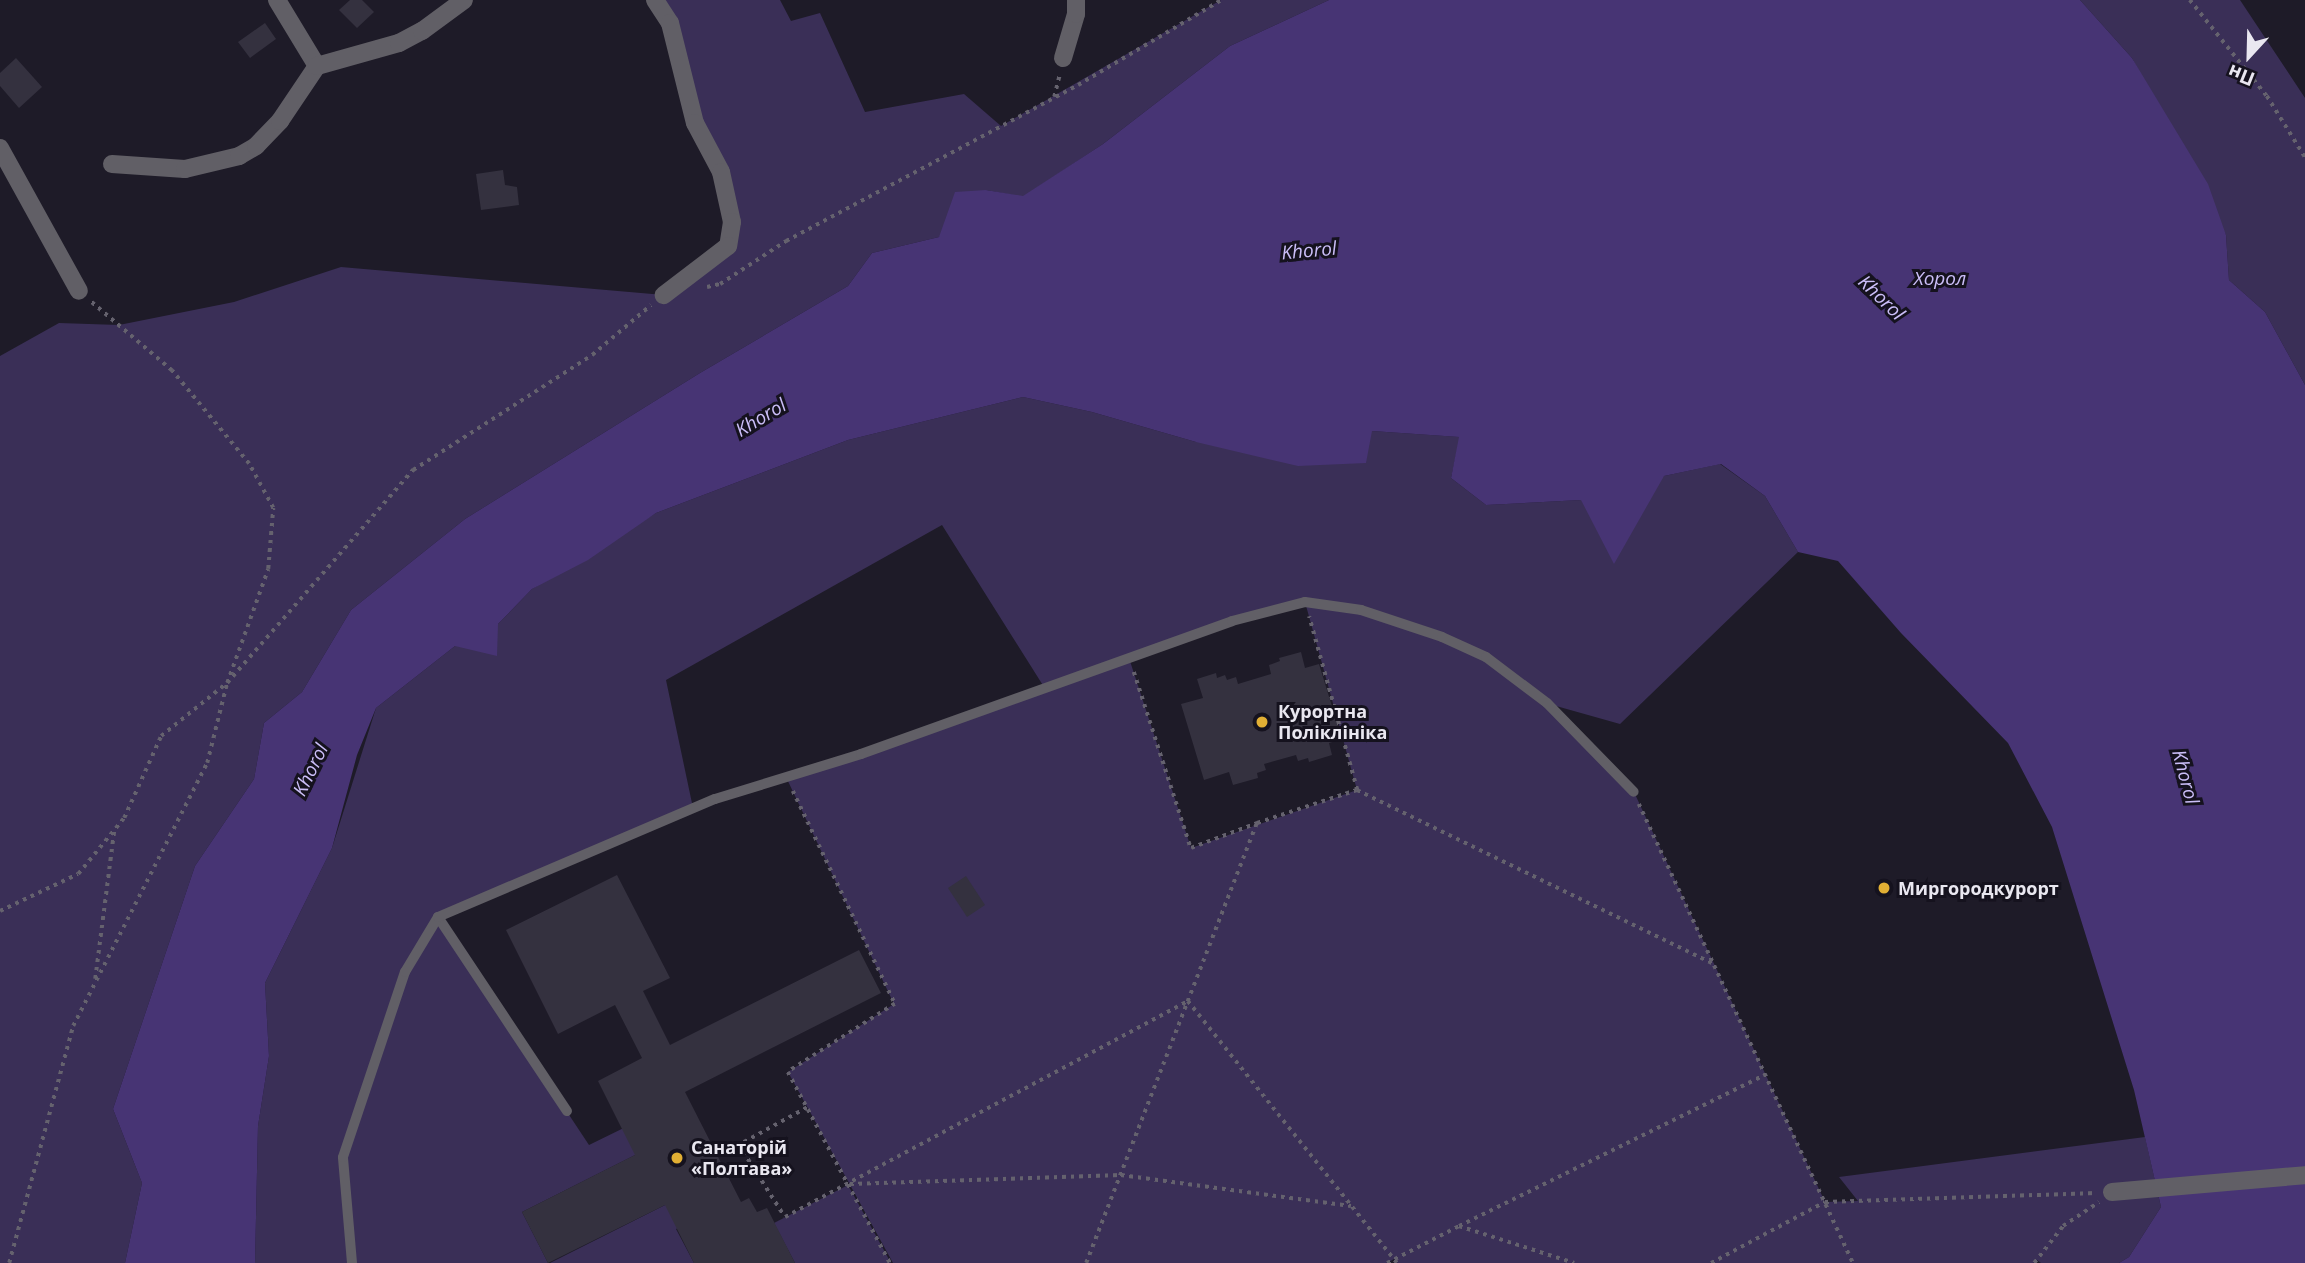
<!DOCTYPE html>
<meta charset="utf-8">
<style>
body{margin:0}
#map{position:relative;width:2305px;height:1263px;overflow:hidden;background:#1e1b28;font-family:"Open Sans",sans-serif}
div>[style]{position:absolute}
.green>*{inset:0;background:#3a2f57}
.water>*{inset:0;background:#473474}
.building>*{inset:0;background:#34313f}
.path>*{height:3.5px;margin-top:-1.75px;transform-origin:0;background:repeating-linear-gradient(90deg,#65626e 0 3.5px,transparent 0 8.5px)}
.lane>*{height:10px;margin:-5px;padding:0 5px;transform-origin:5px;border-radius:5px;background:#615f66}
.street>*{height:18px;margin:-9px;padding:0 9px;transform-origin:9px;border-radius:9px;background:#615f66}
.dots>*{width:19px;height:19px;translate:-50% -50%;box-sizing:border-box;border:4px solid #15121e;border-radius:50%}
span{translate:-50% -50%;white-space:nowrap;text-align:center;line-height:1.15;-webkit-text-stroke:6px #15121e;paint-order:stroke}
.poi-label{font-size:18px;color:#e9e7f0;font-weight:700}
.left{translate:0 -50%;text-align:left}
.water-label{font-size:19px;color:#cbbef8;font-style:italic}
.north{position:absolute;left:2214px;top:21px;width:70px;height:70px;-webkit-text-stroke:5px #15121e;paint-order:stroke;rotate:202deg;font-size:19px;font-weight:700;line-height:28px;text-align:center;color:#e9e7f0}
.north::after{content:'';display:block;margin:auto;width:24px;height:32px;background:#e9e7f0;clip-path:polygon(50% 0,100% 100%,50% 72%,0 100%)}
</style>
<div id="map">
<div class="green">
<div style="clip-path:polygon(655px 0,780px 0,791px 21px,820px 13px,865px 112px,964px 94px,1001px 126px,1221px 0,1329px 0,1230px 46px,1103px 144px,1023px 197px,986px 190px,939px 237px,872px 253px,848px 286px,700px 373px,465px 519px,351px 610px,302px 692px,264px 723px,254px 779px,195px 866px,113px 1109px,142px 1183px,125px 1263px,0 1263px,0 356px,59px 323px,119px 325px,234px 302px,341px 267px,664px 295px,728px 247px,732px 222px)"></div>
<div style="clip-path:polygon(2080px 0,2240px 0,2305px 98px,2305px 385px,2265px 312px,2229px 280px,2226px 235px,2132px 58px)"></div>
<div style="clip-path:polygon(evenodd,1023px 397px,1092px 412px,1196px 442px,1372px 431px,1460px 437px,1451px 478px,1486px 505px,1581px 500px,1664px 476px,1720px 464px,1765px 496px,1798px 552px,1620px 724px,1549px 704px,1634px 792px,1825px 1202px,1858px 1201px,1839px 1177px,2145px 1137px,2161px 1207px,2129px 1257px,2119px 1263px,2041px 1263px,2037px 1260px,2034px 1263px,1397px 1263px,1394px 1259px,1387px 1263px,893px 1263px,788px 1072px,894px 1004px,786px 777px,1044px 687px,942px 525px,666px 680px,693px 808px,438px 917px,589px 1145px,640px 1120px,653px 1146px,522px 1212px,548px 1263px,255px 1263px,258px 1126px,269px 1056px,265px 983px,332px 848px,376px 708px,455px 646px,498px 624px,532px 589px,656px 513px,848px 440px,1023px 397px,1305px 602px,1357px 790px,1191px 848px,1129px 658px,1305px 602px)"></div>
<div style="clip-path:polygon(848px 1185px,891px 1263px,795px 1263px,774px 1223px)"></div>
<div style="clip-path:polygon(681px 1197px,693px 1220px,676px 1229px,694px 1263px,550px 1263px)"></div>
</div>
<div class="water">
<div style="clip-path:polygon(1329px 0,2080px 0,2132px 58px,2208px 184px,2226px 235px,2229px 280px,2265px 312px,2305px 385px,2305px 1263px,2119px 1263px,2129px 1257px,2161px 1207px,2134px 1090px,2052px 827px,2008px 743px,1901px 633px,1838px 561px,1798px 552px,1765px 496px,1721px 464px,1664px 476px,1614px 564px,1581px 500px,1486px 505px,1451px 478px,1459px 437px,1372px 431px,1366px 463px,1298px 466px,1196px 442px,1092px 412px,1023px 397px,848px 440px,656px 513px,588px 560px,532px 589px,498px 624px,497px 656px,455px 646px,376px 708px,357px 755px,332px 848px,265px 983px,269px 1056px,258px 1126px,255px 1263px,125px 1263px,142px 1183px,113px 1109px,195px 866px,254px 779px,264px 723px,302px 692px,351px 610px,465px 519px,700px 373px,848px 286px,872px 253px,939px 237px,955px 192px,986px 190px,1023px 196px,1103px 144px,1230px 46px)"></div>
</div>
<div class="building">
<div style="clip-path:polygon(350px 0,362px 0,374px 12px,357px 28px,339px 10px)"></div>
<div style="clip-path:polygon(265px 23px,276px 39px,250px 58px,238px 42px)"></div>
<div style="clip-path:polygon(16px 58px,42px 87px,19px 108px,0 86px,0 73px)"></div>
<div style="clip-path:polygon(503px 170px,505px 185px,517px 187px,519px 205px,481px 210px,476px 174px)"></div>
<div style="clip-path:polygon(1301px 652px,1305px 668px,1319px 664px,1342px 739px,1329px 743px,1332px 755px,1309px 762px,1308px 758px,1298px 761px,1296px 755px,1264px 764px,1266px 770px,1257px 773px,1258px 778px,1233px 785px,1229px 772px,1204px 780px,1181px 704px,1203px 698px,1197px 679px,1216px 673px,1217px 678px,1225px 675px,1227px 680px,1236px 677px,1238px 684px,1271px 674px,1269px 665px,1280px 661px,1279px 658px)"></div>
<div style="clip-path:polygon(617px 875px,670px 978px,643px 991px,670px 1045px,859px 950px,881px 993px,685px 1092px,741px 1202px,749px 1198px,757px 1212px,767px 1208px,795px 1263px,694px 1263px,665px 1205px,548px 1263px,522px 1212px,635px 1155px,598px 1081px,642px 1058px,615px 1005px,558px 1034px,506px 930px)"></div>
<div style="clip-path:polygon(966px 876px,985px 905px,967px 917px,948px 888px)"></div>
</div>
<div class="path">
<div style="left:2190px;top:0;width:123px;rotate:51.3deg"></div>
<div style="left:2267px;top:96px;width:72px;rotate:58.1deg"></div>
<div style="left:1054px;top:97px;width:21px;rotate:-76deg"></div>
<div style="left:707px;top:287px;width:13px;rotate:-13deg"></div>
<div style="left:720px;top:284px;width:79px;rotate:-33.1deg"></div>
<div style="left:786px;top:241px;width:331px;rotate:-28.1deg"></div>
<div style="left:1078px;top:85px;width:166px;rotate:-30.7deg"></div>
<div style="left:1134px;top:672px;width:185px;rotate:72.1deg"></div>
<div style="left:1191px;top:848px;width:71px;rotate:-20.7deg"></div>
<div style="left:1357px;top:790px;width:397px;rotate:26deg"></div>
<div style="left:793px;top:791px;width:236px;rotate:64.4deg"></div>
<div style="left:895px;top:1004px;width:127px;rotate:147.6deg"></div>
<div style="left:788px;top:1072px;width:217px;rotate:61.9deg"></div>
<div style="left:1639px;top:804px;width:506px;rotate:65deg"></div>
<div style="left:0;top:911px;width:86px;rotate:-25.4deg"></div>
<div style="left:78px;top:874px;width:72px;rotate:-50.6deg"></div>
<div style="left:124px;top:818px;width:90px;rotate:-65.7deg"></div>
<div style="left:161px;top:736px;width:85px;rotate:-38.8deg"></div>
<div style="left:227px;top:683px;width:121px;rotate:-70.2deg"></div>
<div style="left:268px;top:569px;width:61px;rotate:-85.3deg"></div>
<div style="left:273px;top:508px;width:50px;rotate:-118.6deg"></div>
<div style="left:249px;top:464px;width:121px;rotate:-129.6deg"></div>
<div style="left:172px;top:371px;width:106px;rotate:-139.6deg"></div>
<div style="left:95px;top:979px;width:150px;rotate:-82.7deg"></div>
<div style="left:807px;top:1108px;width:77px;rotate:151.4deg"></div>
<div style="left:739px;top:1145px;width:85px;rotate:57.4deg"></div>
<div style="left:785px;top:1217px;width:457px;rotate:-28.2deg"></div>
<div style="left:1188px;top:1001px;width:335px;rotate:51.4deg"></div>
<div style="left:850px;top:1184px;width:271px;rotate:-1.9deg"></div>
<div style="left:1121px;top:1175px;width:232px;rotate:7.7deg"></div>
<div style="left:1459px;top:1226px;width:341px;rotate:-26.3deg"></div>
<div style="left:9px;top:1263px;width:245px;rotate:-74.9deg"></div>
<div style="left:73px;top:1026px;width:295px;rotate:-63deg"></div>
<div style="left:207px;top:763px;width:82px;rotate:-76deg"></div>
<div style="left:227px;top:683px;width:283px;rotate:-48.9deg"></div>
<div style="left:413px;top:470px;width:213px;rotate:-32.7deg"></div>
<div style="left:592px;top:355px;width:77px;rotate:-40.3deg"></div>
<div style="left:1086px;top:1263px;width:472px;rotate:-68.8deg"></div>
<div style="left:1257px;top:823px;width:105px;rotate:-18.3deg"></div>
<div style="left:1357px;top:790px;width:180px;rotate:-105.5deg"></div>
<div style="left:1387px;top:1263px;width:81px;rotate:-27.2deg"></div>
<div style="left:1459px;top:1226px;width:121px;rotate:17.8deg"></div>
<div style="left:1711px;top:1263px;width:129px;rotate:-28.2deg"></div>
<div style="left:1825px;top:1202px;width:271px;rotate:-1.9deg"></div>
<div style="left:2034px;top:1263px;width:47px;rotate:-51.9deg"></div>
<div style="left:2063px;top:1226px;width:43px;rotate:-33.7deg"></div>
</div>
<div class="lane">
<div style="left:438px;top:917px;width:233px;rotate:56.4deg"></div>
<div style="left:352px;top:1263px;width:106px;rotate:-94.9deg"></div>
<div style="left:343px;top:1157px;width:195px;rotate:-71.5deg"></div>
<div style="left:405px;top:972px;width:64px;rotate:-59deg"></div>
<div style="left:438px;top:917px;width:301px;rotate:-23.1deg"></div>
<div style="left:715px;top:799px;width:153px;rotate:-17.1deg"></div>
<div style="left:861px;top:754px;width:394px;rotate:-19.7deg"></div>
<div style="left:1232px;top:621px;width:75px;rotate:-14.6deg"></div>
<div style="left:1305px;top:602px;width:57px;rotate:8.1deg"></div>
<div style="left:1361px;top:610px;width:85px;rotate:18.4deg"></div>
<div style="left:1442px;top:637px;width:48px;rotate:24.4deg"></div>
<div style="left:1486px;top:657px;width:76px;rotate:37deg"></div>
<div style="left:1547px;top:703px;width:124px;rotate:45.7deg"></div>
</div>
<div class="street">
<div style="left:277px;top:0;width:77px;rotate:58.8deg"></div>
<div style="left:655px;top:0;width:27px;rotate:57deg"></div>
<div style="left:670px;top:23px;width:103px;rotate:76deg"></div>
<div style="left:695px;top:123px;width:55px;rotate:62deg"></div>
<div style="left:721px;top:172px;width:51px;rotate:77.6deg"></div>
<div style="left:732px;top:222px;width:24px;rotate:99deg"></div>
<div style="left:728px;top:246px;width:81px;rotate:142.6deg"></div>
<div style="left:1063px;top:58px;width:46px;rotate:-73.5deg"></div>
<div style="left:1076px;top:14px;width:14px;rotate:-90deg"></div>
<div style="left:0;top:148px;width:163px;rotate:61.1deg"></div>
<div style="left:112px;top:164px;width:73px;rotate:3.9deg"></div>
<div style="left:185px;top:169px;width:56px;rotate:-13.5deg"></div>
<div style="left:239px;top:156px;width:20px;rotate:-30deg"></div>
<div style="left:256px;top:146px;width:35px;rotate:-46deg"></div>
<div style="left:280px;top:121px;width:66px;rotate:-56.1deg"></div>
<div style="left:317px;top:66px;width:85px;rotate:-15.7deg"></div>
<div style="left:399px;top:43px;width:26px;rotate:-28deg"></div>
<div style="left:422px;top:31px;width:52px;rotate:-36.4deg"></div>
<div style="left:2112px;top:1192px;width:194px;rotate:-5deg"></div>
</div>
<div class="dots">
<div style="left:1262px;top:722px;background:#e1af34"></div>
<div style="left:1884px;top:888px;background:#e1af34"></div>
<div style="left:677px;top:1158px;background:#e1af34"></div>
</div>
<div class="poi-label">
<span class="left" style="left:1278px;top:722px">Курортна<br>Поліклініка</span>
<span class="left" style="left:1898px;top:888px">Миргородкурорт</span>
<span class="left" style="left:691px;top:1158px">Санаторій<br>«Полтава»</span>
</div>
<div class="water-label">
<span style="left:1309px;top:251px;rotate:-5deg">Khorol</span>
<span style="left:1940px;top:279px">Хорол</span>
<span style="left:1881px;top:298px;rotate:44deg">Khorol</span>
<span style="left:761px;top:418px;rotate:-31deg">Khorol</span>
<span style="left:311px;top:770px;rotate:-64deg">Khorol</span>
<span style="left:2185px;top:777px;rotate:75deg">Khorol</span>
</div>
<div class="north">Пн</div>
</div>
